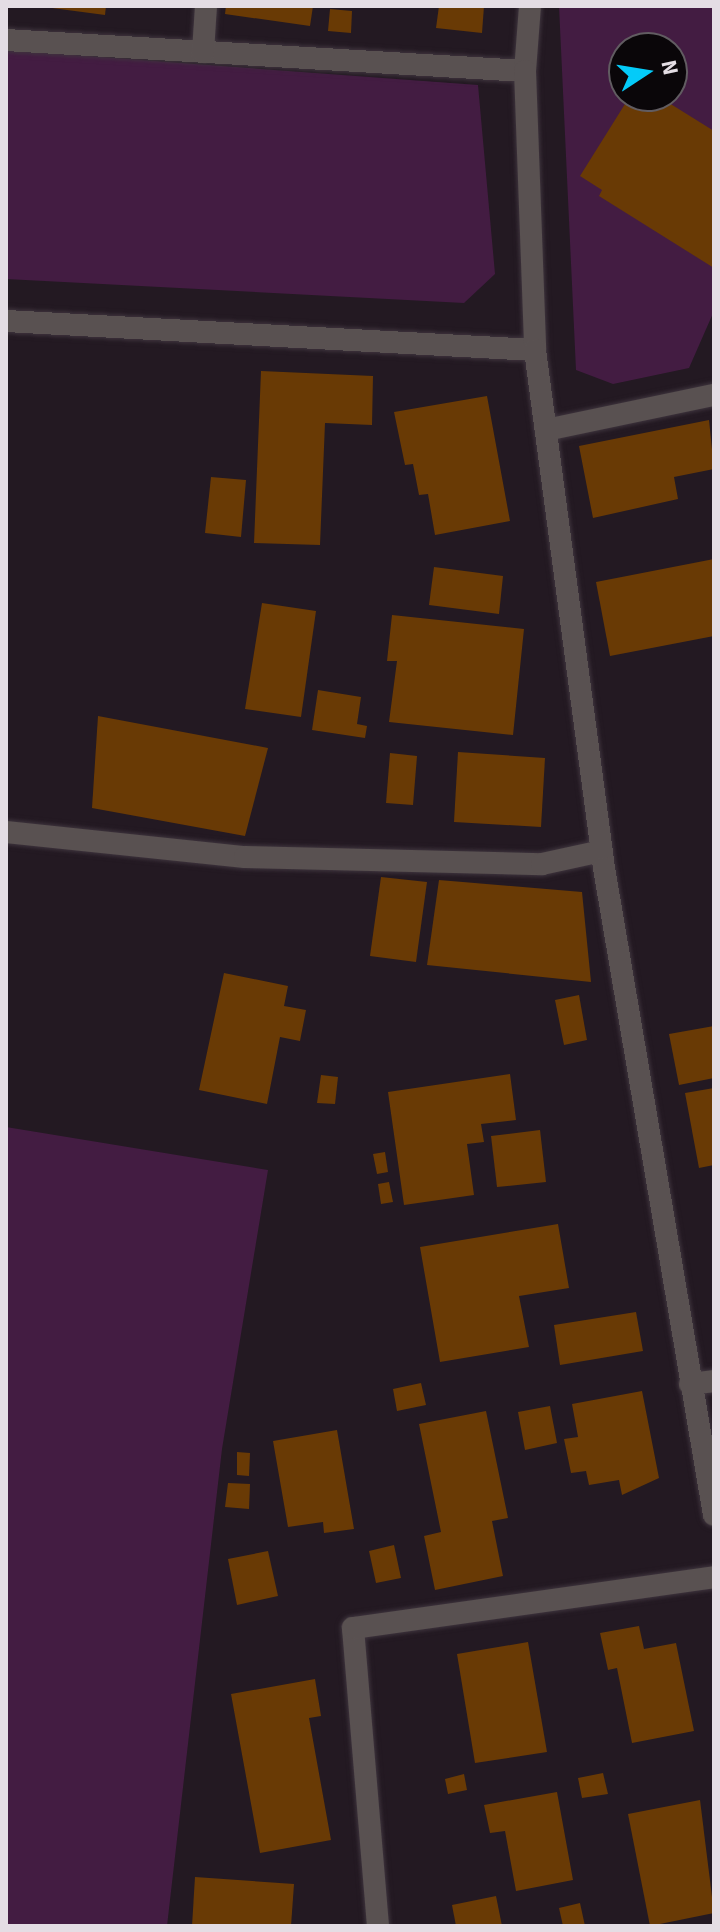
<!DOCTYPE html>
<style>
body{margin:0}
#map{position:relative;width:720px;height:1932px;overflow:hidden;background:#231922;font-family:"Source Sans 3",sans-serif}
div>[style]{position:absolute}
.green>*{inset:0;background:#431c42}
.building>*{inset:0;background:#693a05}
.roads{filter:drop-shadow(0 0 2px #3e343d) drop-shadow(0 0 2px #3e343d)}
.minor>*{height:22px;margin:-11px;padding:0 11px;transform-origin:11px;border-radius:11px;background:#595151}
.tertiary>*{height:22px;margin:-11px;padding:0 11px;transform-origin:11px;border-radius:11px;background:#595151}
span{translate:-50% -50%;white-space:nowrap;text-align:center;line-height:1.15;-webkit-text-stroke:8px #0a0609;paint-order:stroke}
.frame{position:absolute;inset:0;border:8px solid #e4dde4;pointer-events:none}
.north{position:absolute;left:608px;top:32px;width:80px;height:80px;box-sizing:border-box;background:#0a0609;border:2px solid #615c61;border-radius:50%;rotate:78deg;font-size:22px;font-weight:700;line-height:32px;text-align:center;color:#e4dde4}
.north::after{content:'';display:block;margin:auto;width:28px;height:36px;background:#04cbf9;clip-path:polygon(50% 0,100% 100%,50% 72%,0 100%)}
</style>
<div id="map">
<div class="green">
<div style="clip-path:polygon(evenodd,559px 6px,714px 6px,714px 311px,689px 368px,613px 384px,576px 370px,559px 6px,624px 48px,672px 48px,672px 96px,624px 96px,624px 48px)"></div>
<div style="clip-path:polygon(6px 50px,478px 85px,495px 274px,464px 303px,6px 279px)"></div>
<div style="clip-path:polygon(6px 1127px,268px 1170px,222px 1449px,167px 1926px,6px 1926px)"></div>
</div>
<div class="building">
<div style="clip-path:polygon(37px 6px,106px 6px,105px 15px)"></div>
<div style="clip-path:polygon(226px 6px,313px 6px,310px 26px,225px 14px)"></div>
<div style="clip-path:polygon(439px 6px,484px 6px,482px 33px,436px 28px)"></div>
<div style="clip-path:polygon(330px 9px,352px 11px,351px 33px,328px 31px)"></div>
<div style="clip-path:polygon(630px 96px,655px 108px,661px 98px,714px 131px,714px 268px,599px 196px,602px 190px,580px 176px)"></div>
<div style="clip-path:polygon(261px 371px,373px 376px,372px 425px,325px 423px,320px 545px,254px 543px)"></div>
<div style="clip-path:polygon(487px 396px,510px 521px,435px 535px,428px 494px,419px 495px,413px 464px,405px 465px,394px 412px)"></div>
<div style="clip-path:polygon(709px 420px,714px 469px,674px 477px,678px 499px,593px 518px,579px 446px)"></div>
<div style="clip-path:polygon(211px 477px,246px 480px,241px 537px,205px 533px)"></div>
<div style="clip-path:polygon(714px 559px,714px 636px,610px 656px,596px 582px)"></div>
<div style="clip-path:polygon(434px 567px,503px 576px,499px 614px,429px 605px)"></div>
<div style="clip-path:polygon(262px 603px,316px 611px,301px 717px,245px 709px)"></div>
<div style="clip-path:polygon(392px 615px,524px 629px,513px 735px,389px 722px,397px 661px,387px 661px)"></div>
<div style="clip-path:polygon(318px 690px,361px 697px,357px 724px,367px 726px,365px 738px,312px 730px)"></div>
<div style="clip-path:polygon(98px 716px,268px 748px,245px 836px,92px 808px)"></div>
<div style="clip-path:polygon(458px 752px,545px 758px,541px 827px,454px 822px)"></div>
<div style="clip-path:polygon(390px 753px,417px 756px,413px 805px,386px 803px)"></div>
<div style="clip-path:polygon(381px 877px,427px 882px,416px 962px,370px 956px)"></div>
<div style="clip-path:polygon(439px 880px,582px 892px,591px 982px,427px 965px)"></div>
<div style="clip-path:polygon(224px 973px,288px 986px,284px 1006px,306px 1010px,300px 1041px,280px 1037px,267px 1104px,199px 1090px)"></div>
<div style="clip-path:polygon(579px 995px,587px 1040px,564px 1045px,555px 1000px)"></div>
<div style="clip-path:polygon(714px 1026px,714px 1078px,679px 1085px,669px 1034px)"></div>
<div style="clip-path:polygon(510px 1074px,516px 1120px,481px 1124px,484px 1142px,467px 1144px,474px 1195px,404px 1205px,388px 1092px)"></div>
<div style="clip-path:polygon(321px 1075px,338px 1077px,335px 1104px,317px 1103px)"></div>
<div style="clip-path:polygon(714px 1088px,714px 1165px,699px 1168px,685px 1093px)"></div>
<div style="clip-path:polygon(540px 1130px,546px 1182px,497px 1187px,491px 1136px)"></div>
<div style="clip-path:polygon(385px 1152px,388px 1172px,377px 1174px,373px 1154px)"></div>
<div style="clip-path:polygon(389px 1182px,393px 1202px,381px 1204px,378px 1184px)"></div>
<div style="clip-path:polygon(558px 1224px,569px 1288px,519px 1296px,529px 1347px,440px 1362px,420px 1247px)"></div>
<div style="clip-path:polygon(636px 1312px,643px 1351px,560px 1365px,554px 1325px)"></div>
<div style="clip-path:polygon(421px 1383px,426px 1405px,397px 1411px,393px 1389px)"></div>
<div style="clip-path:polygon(642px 1391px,659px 1478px,622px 1495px,619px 1480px,589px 1485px,586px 1471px,571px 1473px,564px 1439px,578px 1437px,572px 1404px)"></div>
<div style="clip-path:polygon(550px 1406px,557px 1443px,525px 1450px,518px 1412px)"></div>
<div style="clip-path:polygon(486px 1411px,508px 1518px,492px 1521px,503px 1576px,435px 1590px,424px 1536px,441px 1532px,419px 1424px)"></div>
<div style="clip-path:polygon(337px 1430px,354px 1529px,324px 1533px,323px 1522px,288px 1527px,273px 1441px)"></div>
<div style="clip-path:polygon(237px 1452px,250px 1453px,249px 1476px,237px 1475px)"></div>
<div style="clip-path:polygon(228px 1483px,250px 1484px,249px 1509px,225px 1507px)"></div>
<div style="clip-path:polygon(394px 1545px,401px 1578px,376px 1583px,369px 1551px)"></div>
<div style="clip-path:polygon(268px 1551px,278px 1596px,237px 1605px,228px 1559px)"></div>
<div style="clip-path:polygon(639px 1626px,644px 1649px,676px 1643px,694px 1731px,632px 1743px,617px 1668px,608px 1670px,600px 1633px)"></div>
<div style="clip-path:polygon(528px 1642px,547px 1752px,475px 1763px,457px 1654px)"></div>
<div style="clip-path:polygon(315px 1679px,321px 1716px,309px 1718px,331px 1840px,260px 1853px,231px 1694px)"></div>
<div style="clip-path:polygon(603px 1773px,608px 1794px,582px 1798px,578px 1778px)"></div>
<div style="clip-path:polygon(464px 1774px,467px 1790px,448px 1794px,445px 1779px)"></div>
<div style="clip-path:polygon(557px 1792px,573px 1880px,516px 1891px,505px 1831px,490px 1833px,484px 1805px)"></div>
<div style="clip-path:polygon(700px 1800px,714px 1913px,650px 1926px,628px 1814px)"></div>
<div style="clip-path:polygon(195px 1877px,294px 1884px,291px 1926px,192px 1926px)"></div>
<div style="clip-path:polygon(496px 1896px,502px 1926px,456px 1926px,452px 1905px)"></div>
<div style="clip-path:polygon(580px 1903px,585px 1926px,563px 1926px,559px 1908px)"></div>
</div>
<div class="roads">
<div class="minor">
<div style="left:6px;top:40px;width:520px;rotate:3.42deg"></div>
<div style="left:203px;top:52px;width:46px;rotate:-86.3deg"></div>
<div style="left:6px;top:321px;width:530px;rotate:3.14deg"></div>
<div style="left:546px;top:430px;width:172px;rotate:-11.8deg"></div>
<div style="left:6px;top:832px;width:240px;rotate:6deg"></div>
<div style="left:245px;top:857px;width:297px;rotate:1.4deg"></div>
<div style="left:542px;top:864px;width:61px;rotate:-12.2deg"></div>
<div style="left:690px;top:1384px;width:24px;rotate:-7deg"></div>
<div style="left:378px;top:1926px;width:299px;rotate:-94.8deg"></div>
<div style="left:353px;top:1628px;width:365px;rotate:-8deg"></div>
</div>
<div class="tertiary">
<div style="left:530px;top:6px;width:65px;rotate:94.4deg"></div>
<div style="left:525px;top:71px;width:279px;rotate:87.9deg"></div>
<div style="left:535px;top:350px;width:523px;rotate:82.41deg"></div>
<div style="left:604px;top:868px;width:656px;rotate:80.35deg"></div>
</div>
</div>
<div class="frame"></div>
<div class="north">N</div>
</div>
